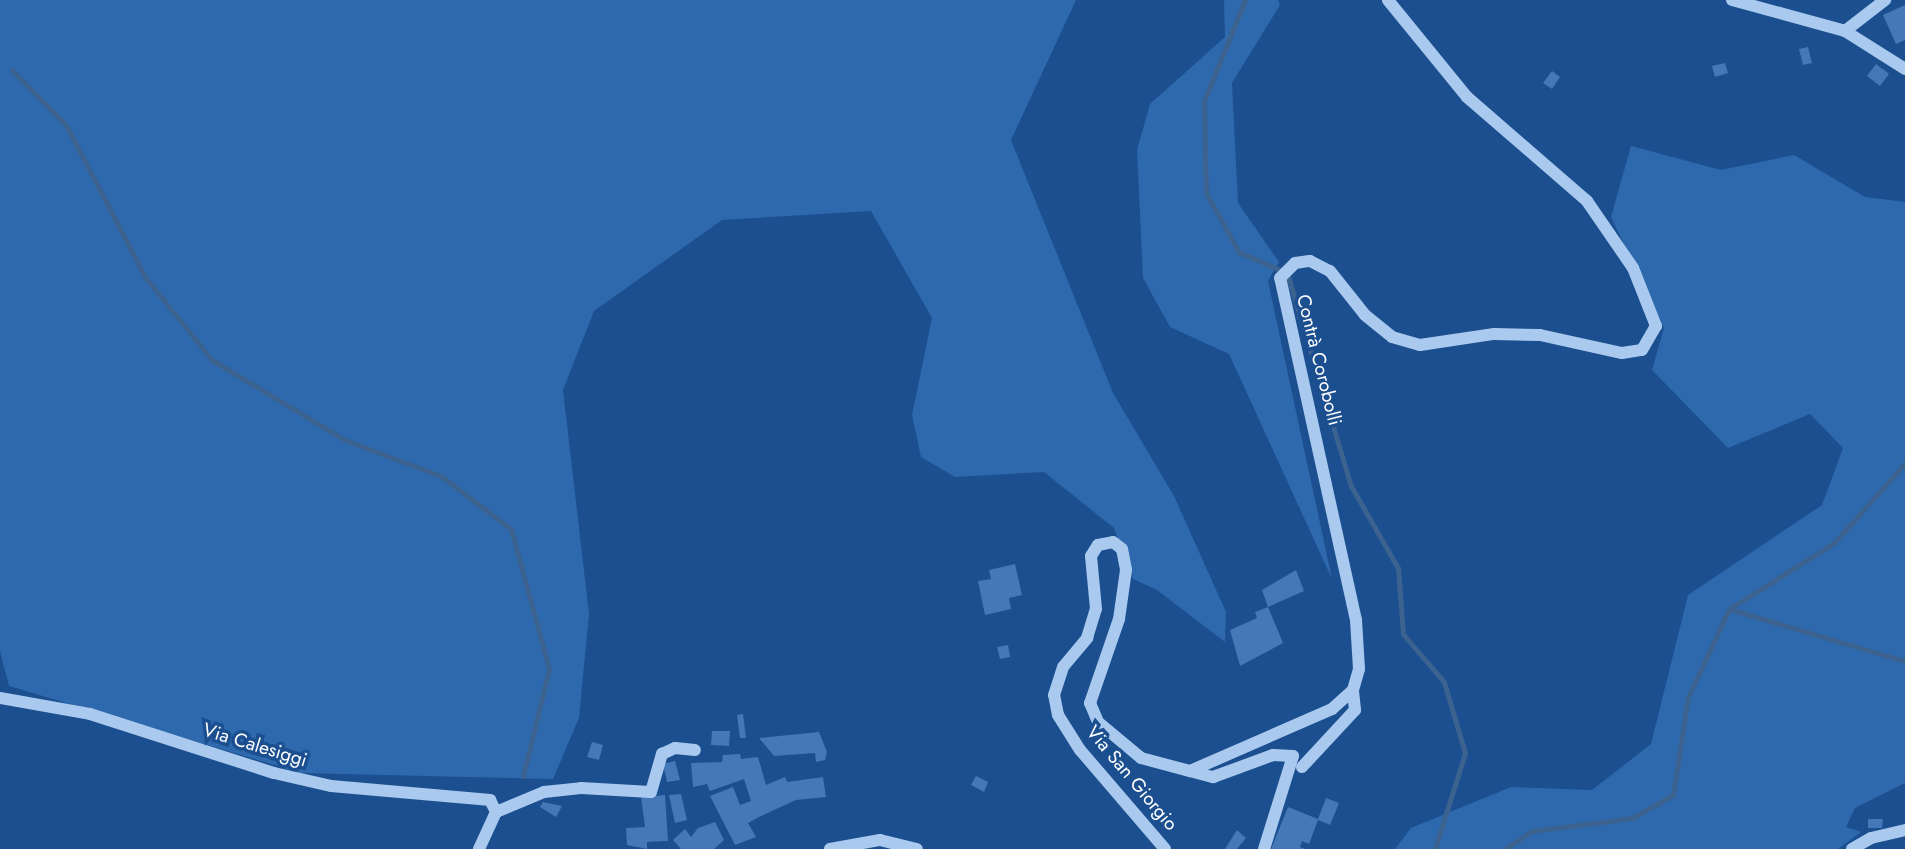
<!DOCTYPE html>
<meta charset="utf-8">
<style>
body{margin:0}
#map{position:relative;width:1905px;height:849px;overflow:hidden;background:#1b4f8f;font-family:Jost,sans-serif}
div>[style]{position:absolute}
.green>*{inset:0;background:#2e69ad}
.stream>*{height:5px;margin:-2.5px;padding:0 2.5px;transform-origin:2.5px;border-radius:2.5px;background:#3c6290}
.building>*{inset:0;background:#4478b7}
.minor>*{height:12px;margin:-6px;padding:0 6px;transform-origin:6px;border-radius:6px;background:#a9c9ee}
span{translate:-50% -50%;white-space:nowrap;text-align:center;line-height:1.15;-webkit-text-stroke:7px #1b4f8f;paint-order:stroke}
.street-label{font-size:19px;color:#fff}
</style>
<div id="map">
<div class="green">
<div style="clip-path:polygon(0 0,1076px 0,1011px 140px,1113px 393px,1174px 496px,1226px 612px,1225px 642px,1157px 590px,1133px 579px,1114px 528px,1044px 472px,955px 477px,921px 457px,912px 415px,932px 318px,871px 211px,722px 220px,594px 311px,563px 390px,589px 614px,579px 718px,553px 779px,301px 773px,9px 686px,0 651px)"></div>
<div style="clip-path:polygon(1224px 0,1278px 0,1280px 5px,1232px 83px,1238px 203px,1279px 262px,1268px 281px,1332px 579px,1229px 354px,1170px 327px,1143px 278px,1137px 150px,1150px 104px,1225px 37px)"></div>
<div style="clip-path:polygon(1631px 146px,1721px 170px,1794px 155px,1865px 197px,1905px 202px,1905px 783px,1855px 808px,1846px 827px,1861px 832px,1838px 849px,1395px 849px,1411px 828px,1511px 787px,1592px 790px,1651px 744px,1688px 595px,1822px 505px,1843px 448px,1810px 414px,1728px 448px,1652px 370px,1664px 328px,1611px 217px)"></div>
</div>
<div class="stream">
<div style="left:1245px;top:0;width:109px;rotate:112.1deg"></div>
<div style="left:1204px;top:101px;width:92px;rotate:88.8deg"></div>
<div style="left:1206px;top:193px;width:68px;rotate:60.8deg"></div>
<div style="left:1239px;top:252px;width:52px;rotate:23.6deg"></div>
<div style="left:1287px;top:273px;width:222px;rotate:73.3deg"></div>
<div style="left:1351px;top:486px;width:95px;rotate:60.2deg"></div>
<div style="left:1398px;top:568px;width:66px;rotate:85.7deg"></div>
<div style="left:1403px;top:634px;width:63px;rotate:49.5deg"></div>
<div style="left:1444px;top:682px;width:74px;rotate:73.5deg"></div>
<div style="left:1465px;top:753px;width:101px;rotate:107.4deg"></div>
<div style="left:12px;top:70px;width:77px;rotate:45.5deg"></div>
<div style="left:66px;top:125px;width:171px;rotate:62.5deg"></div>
<div style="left:145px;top:277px;width:107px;rotate:51.1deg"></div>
<div style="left:212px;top:360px;width:155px;rotate:31deg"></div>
<div style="left:345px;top:440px;width:103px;rotate:20.6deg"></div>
<div style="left:441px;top:476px;width:88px;rotate:37.1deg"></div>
<div style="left:511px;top:529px;width:145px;rotate:74.8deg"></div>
<div style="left:549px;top:669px;width:110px;rotate:103.7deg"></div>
<div style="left:1729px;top:609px;width:184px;rotate:16.5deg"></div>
<div style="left:1505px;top:849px;width:32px;rotate:-34deg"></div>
<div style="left:1532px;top:831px;width:101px;rotate:-7.4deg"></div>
<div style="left:1632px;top:818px;width:47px;rotate:-29.3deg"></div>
<div style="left:1673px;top:795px;width:99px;rotate:-81.3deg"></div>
<div style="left:1688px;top:697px;width:97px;rotate:-65deg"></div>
<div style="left:1729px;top:609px;width:124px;rotate:-32.2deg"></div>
<div style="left:1834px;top:543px;width:107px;rotate:-48.4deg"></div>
</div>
<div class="building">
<div style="clip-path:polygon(1905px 5px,1905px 40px,1896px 44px,1883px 15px)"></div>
<div style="clip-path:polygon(1808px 47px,1812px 63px,1803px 65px,1799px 49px)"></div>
<div style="clip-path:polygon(1725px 63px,1728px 73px,1715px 77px,1712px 66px)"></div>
<div style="clip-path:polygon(1876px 64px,1889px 74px,1880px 86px,1867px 76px)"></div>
<div style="clip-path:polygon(1552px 71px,1560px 77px,1552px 89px,1543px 83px)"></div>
<div style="clip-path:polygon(1015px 564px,1022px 595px,1009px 598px,1011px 609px,985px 615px,978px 581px,991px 579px,989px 570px)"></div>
<div style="clip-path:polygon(1296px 570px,1304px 591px,1268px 607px,1262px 590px)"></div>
<div style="clip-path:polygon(1268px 607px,1283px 643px,1240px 666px,1230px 630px,1257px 618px,1255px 612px)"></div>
<div style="clip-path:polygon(1008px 645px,1010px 657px,1000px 659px,997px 647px)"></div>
<div style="clip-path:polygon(743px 714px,746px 738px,740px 738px,737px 715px)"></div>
<div style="clip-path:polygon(712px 731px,730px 731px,729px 746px,711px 745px)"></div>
<div style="clip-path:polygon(819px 732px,827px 752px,825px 760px,816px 762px,815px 753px,774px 756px,759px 738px)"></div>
<div style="clip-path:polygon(592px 742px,603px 745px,599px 760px,587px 757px)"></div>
<div style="clip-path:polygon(740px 754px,741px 759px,758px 757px,766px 785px,785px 777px,787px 782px,823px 777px,826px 797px,796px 800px,759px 817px,748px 823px,756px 837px,735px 845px,710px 796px,733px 787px,740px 805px,751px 801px,744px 779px,710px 791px,707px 784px,693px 787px,691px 763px,722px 762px,723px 755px)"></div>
<div style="clip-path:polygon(675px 761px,680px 780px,667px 782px,663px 764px)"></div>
<div style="clip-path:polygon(976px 776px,988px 782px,984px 792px,971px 785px)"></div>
<div style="clip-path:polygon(681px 794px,687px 820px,675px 823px,669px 795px)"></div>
<div style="clip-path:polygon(665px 795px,668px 841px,647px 842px,647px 849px,627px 845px,626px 828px,645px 827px,641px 797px)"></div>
<div style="clip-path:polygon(1326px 798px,1339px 803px,1330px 825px,1318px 820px,1309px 844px,1302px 841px,1300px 847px,1305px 849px,1271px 849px,1288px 807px,1318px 819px)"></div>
<div style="clip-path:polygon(543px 802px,562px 806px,556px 817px,540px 807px)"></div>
<div style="clip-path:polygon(1868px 819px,1883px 819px,1882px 828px,1868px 828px)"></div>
<div style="clip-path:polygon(715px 822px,724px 840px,714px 849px,681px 849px,673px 840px,685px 829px,691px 837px,698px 828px)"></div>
<div style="clip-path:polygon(1237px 830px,1246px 838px,1237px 849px,1225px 849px)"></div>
</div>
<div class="minor">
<div style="left:1732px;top:0;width:117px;rotate:15.3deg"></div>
<div style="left:1845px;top:31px;width:71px;rotate:32.3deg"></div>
<div style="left:1845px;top:31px;width:51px;rotate:-37.8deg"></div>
<div style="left:0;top:698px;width:91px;rotate:10.1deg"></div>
<div style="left:90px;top:714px;width:193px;rotate:17.8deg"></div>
<div style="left:274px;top:773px;width:58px;rotate:12.8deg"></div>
<div style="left:331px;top:786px;width:160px;rotate:5deg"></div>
<div style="left:490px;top:800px;width:13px;rotate:63deg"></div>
<div style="left:496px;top:812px;width:41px;rotate:114.7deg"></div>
<div style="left:1302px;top:767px;width:78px;rotate:-47.1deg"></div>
<div style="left:1355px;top:710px;width:20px;rotate:-96deg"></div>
<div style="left:1190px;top:771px;width:24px;rotate:15deg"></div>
<div style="left:1213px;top:777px;width:64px;rotate:-20.1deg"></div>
<div style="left:1273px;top:755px;width:20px;rotate:3deg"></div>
<div style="left:1293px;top:756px;width:97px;rotate:107.3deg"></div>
<div style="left:496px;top:812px;width:52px;rotate:-22.6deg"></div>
<div style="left:544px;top:792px;width:37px;rotate:-6deg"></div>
<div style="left:581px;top:788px;width:70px;rotate:3.3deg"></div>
<div style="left:651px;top:792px;width:40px;rotate:-74deg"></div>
<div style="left:662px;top:754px;width:14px;rotate:-25deg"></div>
<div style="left:675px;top:748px;width:20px;rotate:6deg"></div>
<div style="left:830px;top:849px;width:51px;rotate:-10.2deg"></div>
<div style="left:880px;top:840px;width:38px;rotate:14deg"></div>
<div style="left:1165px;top:849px;width:130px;rotate:-130.6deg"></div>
<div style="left:1080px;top:750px;width:41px;rotate:-122.2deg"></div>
<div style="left:1058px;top:715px;width:20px;rotate:-101deg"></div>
<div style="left:1054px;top:695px;width:29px;rotate:-72deg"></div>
<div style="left:1063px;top:667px;width:38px;rotate:-50deg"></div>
<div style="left:1087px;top:638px;width:30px;rotate:-73deg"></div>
<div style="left:1096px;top:609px;width:53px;rotate:-95.4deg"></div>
<div style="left:1091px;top:556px;width:13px;rotate:-58deg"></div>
<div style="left:1098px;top:545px;width:15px;rotate:-11deg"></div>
<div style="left:1113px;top:542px;width:11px;rotate:38deg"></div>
<div style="left:1122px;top:549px;width:21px;rotate:79deg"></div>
<div style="left:1126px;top:570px;width:49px;rotate:98.1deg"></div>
<div style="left:1119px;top:619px;width:89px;rotate:109deg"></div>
<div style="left:1090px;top:703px;width:21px;rotate:67deg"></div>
<div style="left:1098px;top:722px;width:56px;rotate:39.9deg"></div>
<div style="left:1141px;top:758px;width:51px;rotate:14.9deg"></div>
<div style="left:1190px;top:771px;width:155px;rotate:-23.6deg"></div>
<div style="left:1332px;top:709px;width:28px;rotate:-42deg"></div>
<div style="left:1353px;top:690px;width:22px;rotate:-74deg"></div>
<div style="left:1359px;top:669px;width:49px;rotate:-93.5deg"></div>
<div style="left:1356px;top:620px;width:350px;rotate:-102.5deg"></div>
<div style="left:1280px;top:278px;width:21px;rotate:-45deg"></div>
<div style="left:1295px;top:263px;width:15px;rotate:-8deg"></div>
<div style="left:1310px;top:261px;width:22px;rotate:27deg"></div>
<div style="left:1330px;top:271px;width:56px;rotate:51.5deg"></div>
<div style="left:1365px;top:315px;width:35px;rotate:39deg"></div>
<div style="left:1392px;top:337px;width:29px;rotate:16deg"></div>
<div style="left:1420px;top:345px;width:75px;rotate:-8.5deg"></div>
<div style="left:1494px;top:334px;width:46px;rotate:1.2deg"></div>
<div style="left:1540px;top:335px;width:84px;rotate:12.4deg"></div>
<div style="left:1622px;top:353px;width:20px;rotate:-9deg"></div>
<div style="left:1642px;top:350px;width:28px;rotate:-60deg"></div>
<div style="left:1656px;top:326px;width:62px;rotate:-111.6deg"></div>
<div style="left:1633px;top:268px;width:81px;rotate:-124.5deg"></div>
<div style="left:1587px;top:201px;width:159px;rotate:-139.1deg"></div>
<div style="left:1467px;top:97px;width:125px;rotate:-129.2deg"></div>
<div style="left:1852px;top:849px;width:22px;rotate:-30deg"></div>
<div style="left:1871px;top:838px;width:35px;rotate:-13deg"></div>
</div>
<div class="street-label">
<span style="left:1319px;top:360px;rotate:76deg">Contrà Corobolli</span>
<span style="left:255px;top:745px;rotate:17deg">Via Calesiggi</span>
<span style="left:1132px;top:778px;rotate:50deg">Via San Giorgio</span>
</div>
</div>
